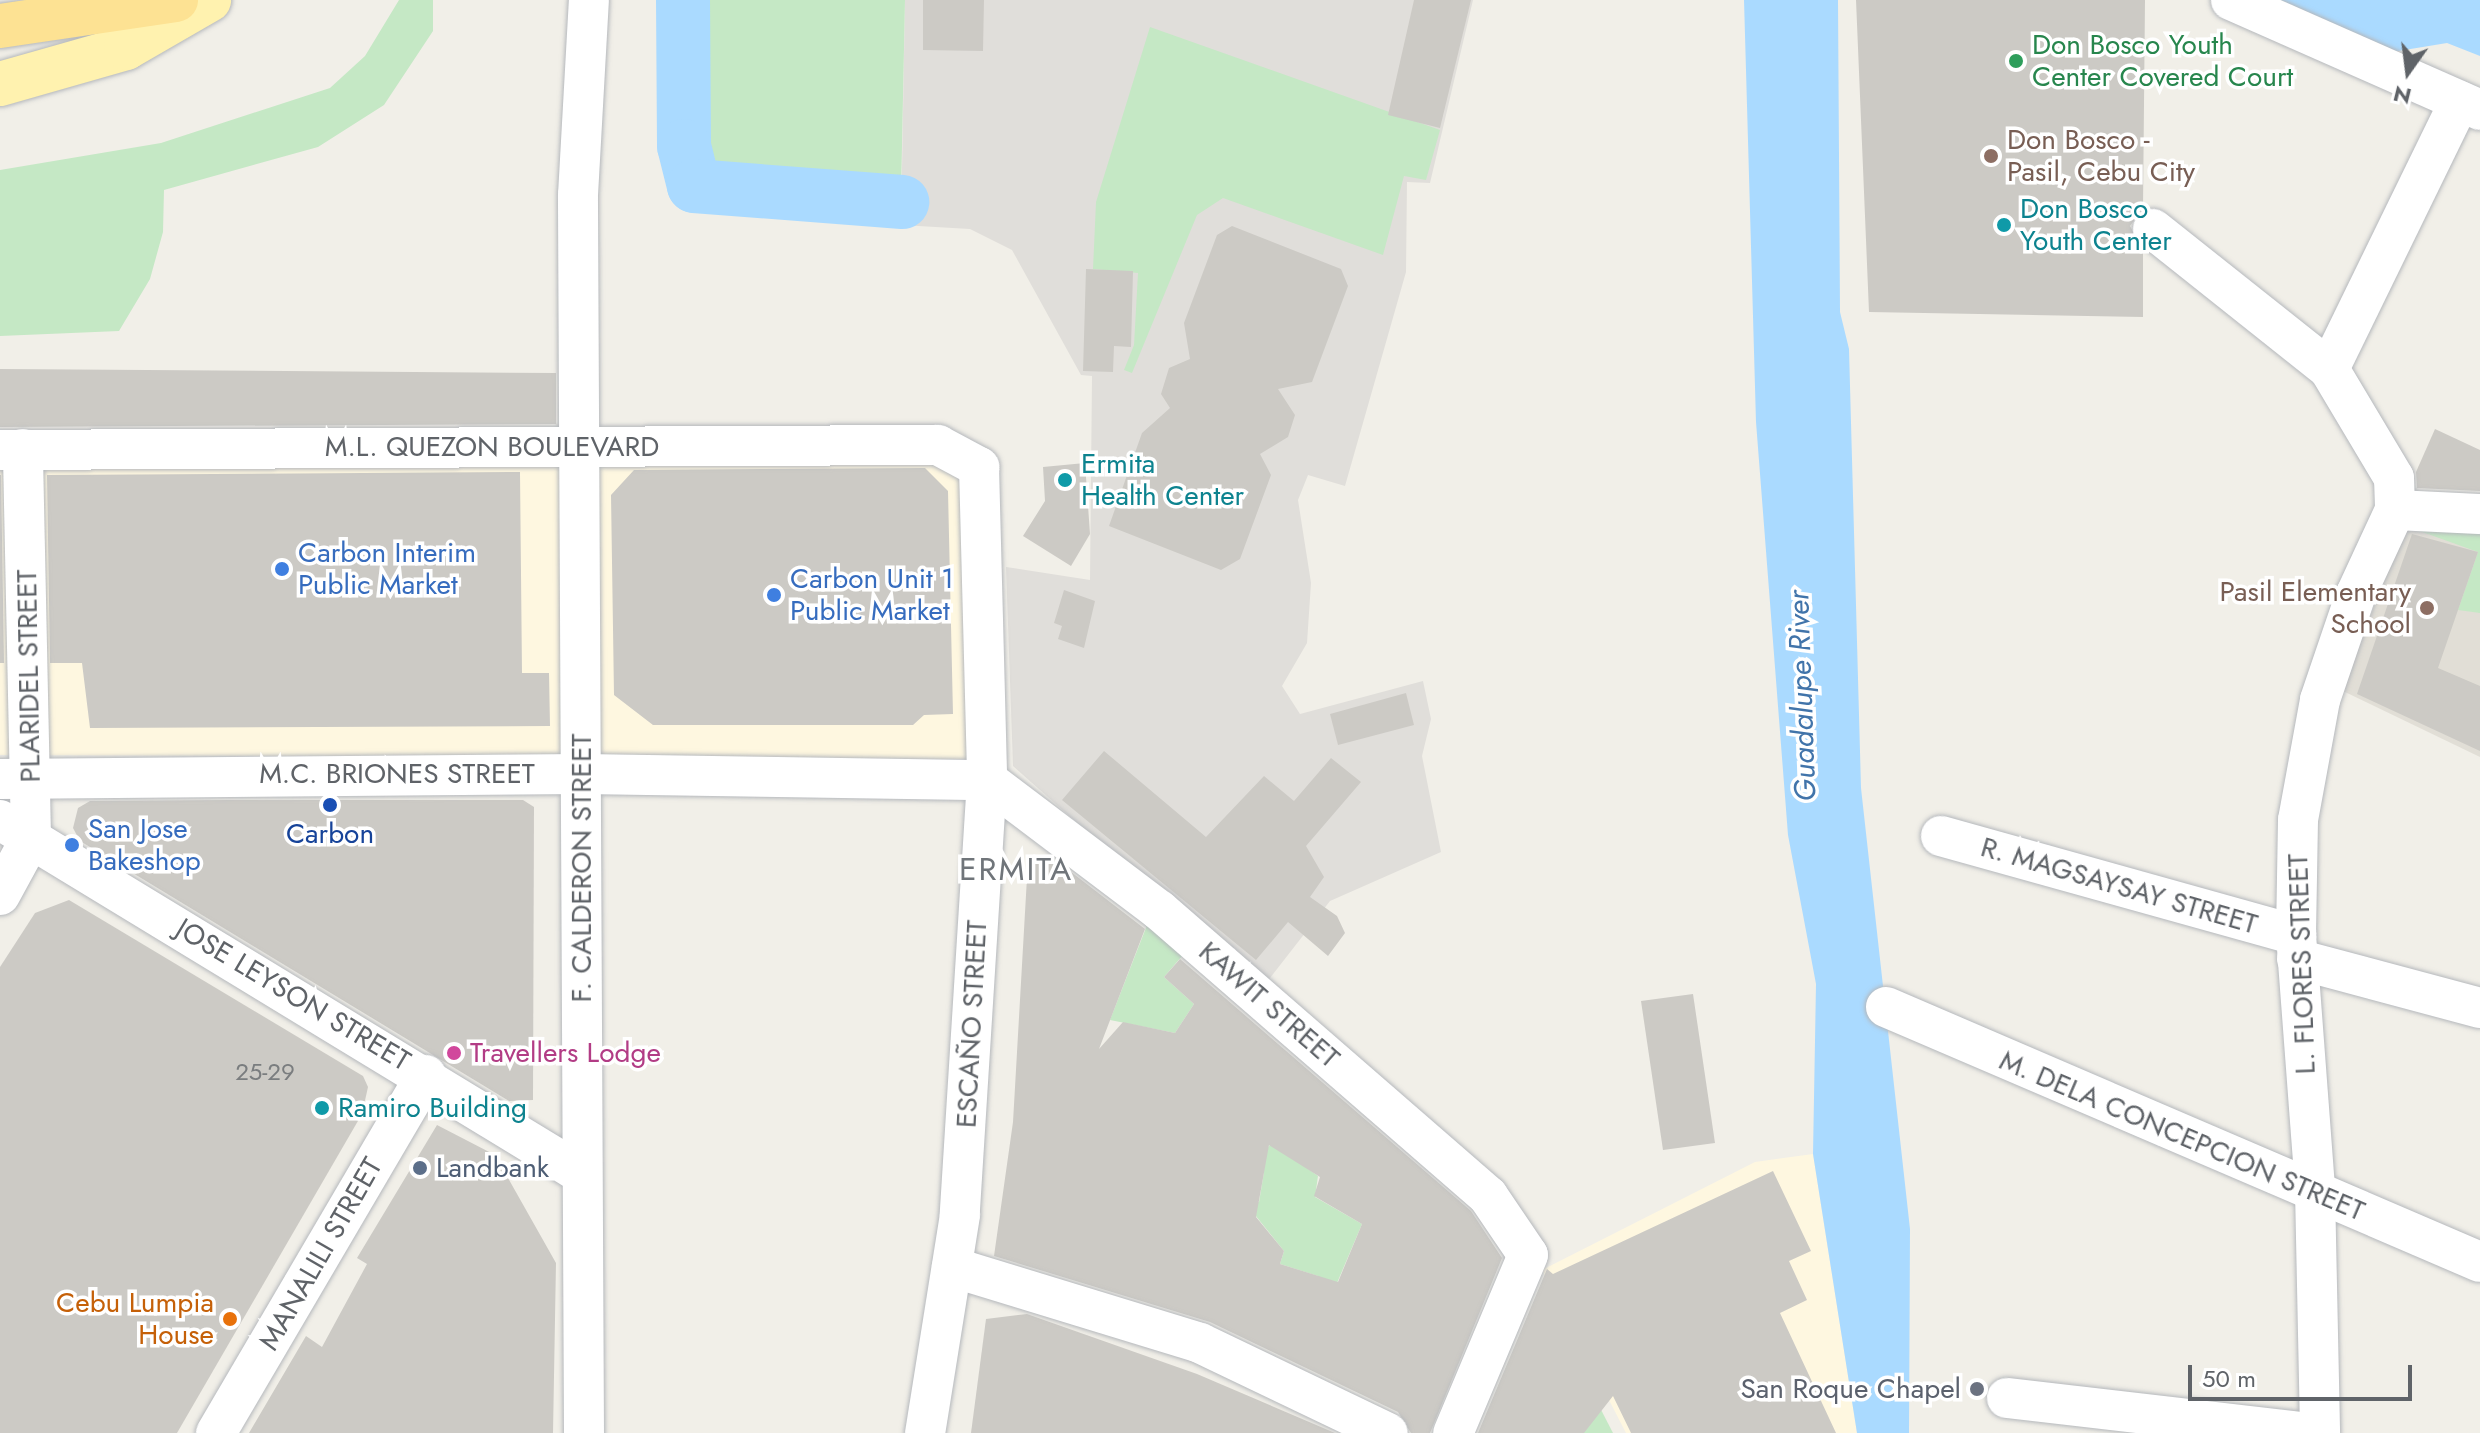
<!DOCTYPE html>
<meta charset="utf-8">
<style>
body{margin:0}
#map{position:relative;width:2480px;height:1433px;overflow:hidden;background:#f1efe8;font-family:Jost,sans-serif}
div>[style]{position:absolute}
.commercial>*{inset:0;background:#fef7e0}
.industrial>*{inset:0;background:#e0deda}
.education>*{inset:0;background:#e1ded6}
.green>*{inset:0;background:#c5e8c5}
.water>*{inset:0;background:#aadaff}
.river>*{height:54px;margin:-27px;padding:0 27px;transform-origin:27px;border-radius:27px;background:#aadaff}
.building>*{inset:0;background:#cccac5}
.roads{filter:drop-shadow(0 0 2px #b5b8bc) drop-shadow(0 0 2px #b5b8bc)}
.minor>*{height:40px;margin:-20px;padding:0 20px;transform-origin:20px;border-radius:20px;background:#fff}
.major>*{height:44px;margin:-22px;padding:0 22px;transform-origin:22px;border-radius:22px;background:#fff2af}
.highway>*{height:44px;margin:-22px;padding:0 22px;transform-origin:22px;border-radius:22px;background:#fde293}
.dots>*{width:22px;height:22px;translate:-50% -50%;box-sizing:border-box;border:4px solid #fff;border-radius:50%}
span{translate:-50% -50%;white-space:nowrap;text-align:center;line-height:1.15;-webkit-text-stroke:7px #fff;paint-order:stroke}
.number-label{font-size:24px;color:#7a7d7f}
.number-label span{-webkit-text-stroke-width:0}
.leisure-label{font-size:28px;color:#27864d}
.left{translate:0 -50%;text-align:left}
.education-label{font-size:28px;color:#785e54}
.right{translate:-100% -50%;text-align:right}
.culture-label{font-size:28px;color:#0d838f}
.street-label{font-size:28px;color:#5f6368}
.shop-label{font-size:28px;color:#366cbe}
.transit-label{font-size:28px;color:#164399}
.hotel-label{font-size:28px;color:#b23c85}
.service-label{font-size:28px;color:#4e5e75}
.food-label{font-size:28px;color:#c56008}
.worship-label{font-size:28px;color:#5b616d}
.water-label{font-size:30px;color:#4174aa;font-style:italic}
.quarter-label{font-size:32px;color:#70757a;letter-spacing:2px}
.north{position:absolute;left:2368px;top:32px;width:80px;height:80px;-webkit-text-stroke:6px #fff;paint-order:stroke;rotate:194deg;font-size:22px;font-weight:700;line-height:32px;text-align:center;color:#5f6368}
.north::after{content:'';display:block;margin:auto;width:28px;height:36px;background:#5f6368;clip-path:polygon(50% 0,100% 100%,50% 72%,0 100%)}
.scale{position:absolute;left:2188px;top:1365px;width:224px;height:36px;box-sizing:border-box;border:4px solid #5f6368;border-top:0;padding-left:10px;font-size:24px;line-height:28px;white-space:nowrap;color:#5f6368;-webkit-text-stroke:6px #fff;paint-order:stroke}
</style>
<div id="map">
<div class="commercial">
<div style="clip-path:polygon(929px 451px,963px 475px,971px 759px,0 755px,0 454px)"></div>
<div style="clip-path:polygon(1813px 1154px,1857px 1433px,1626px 1433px,1542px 1270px,1755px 1162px)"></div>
</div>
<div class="industrial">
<div style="clip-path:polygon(905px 0,1473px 0,1430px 183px,1407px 182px,1406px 272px,1345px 486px,1308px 475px,1298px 500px,1311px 583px,1307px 643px,1282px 686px,1300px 714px,1423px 681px,1431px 719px,1422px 756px,1441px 852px,1330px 901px,1263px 987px,1013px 766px,1006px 567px,1090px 580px,1092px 376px,1081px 375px,1012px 250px,970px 229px,901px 225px)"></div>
</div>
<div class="education">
<div style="clip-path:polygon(2405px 522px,2480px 526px,2480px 757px,2343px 691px)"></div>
</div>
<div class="green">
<div style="clip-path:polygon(399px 0,433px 0,433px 31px,384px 105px,318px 147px,164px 190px,163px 232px,150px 279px,119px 331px,0 336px,0 170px,161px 143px,330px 88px,365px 56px)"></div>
<div style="clip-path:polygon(695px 0,905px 0,901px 194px,698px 176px)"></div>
<div style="clip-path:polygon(1150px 27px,1440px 130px,1426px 180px,1404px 176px,1383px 255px,1223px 198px,1197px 215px,1132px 373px,1124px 370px,1134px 345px,1138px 273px,1093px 269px,1096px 202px)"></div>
<div style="clip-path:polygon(2480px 528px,2480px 613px,2458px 610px,2478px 552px,2414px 529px)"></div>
<div style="clip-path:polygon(1149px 920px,1183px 955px,1164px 977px,1194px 1004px,1175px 1033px,1110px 1020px)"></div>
<div style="clip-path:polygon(1277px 1134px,1283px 1151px,1318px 1176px,1315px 1197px,1362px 1224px,1326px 1309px,1310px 1302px,1318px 1276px,1280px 1264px,1284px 1251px,1247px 1205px,1259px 1202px,1264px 1172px,1254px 1169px)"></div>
<div style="clip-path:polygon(1597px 1402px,1613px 1433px,1559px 1433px)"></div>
</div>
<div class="water">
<div style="clip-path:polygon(1744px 0,1838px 0,1840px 312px,1849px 349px,1861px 788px,1910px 1229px,1909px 1433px,1857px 1433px,1813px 1154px,1816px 984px,1788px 835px,1756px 422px)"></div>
<div style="clip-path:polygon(2240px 0,2480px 0,2480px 56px,2447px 43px,2374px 55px)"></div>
</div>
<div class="river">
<div style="left:683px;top:0;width:146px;rotate:89.6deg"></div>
<div style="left:684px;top:146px;width:41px;rotate:76deg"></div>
<div style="left:694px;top:186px;width:209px;rotate:4.4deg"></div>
</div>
<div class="building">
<div style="clip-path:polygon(923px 0,984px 0,983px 51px,923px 50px)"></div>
<div style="clip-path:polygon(1414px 0,1471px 0,1440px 128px,1388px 115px)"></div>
<div style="clip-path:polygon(1856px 0,2145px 0,2143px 208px,2130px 226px,2143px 250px,2143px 317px,1869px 312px)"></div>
<div style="clip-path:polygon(1232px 226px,1341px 269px,1348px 286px,1312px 382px,1278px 389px,1295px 415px,1288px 437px,1260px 454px,1271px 475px,1240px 559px,1221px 570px,1109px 526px,1142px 433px,1170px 408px,1161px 394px,1169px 368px,1190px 359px,1184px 323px,1217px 235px)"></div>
<div style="clip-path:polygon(1086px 269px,1133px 271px,1131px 347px,1114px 346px,1113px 372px,1083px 371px)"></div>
<div style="clip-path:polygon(0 369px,556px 373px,556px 424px,0 427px)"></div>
<div style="clip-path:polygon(2435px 429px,2480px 450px,2480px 491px,2417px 488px,2416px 472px)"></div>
<div style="clip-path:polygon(1085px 463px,1090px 534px,1071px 566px,1023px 536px,1045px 501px,1043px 467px)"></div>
<div style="clip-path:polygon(925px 468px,948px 491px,953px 714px,924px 715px,913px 725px,653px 725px,614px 695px,611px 495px,634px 470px)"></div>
<div style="clip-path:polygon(520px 472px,522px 673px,549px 673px,550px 726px,90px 728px,82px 663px,50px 663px,47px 475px)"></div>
<div style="clip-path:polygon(0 475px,1px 475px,4px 663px,0 663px)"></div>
<div style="clip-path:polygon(2412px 534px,2478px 552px,2438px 668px,2480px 686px,2480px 751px,2357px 694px)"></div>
<div style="clip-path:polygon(1064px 590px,1095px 601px,1084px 648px,1058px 639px,1062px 626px,1054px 623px)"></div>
<div style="clip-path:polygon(1406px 693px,1414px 725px,1338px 745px,1330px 714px)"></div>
<div style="clip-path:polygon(1104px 751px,1206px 837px,1264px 776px,1294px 801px,1331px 758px,1361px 782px,1306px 846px,1324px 877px,1310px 897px,1337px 916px,1345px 933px,1328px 956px,1288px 922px,1256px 960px,1062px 800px)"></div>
<div style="clip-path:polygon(225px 800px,523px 800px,534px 807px,533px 1100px,509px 1101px,80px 841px,73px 828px,78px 808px,90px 801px)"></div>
<div style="clip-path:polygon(evenodd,1028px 860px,1062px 865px,1145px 929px,1099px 1049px,1123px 1022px,1175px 1033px,1194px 1004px,1164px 977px,1180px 959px,1471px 1211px,1502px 1258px,1430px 1433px,1411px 1433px,1398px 1412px,1210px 1322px,994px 1256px,1013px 1122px,1028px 860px,1269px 1145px,1320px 1177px,1314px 1196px,1362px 1224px,1338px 1282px,1280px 1264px,1284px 1251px,1256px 1217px,1269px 1145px)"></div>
<div style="clip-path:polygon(69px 900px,363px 1076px,368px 1087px,362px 1114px,177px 1433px,0 1433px,0 967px,35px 913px)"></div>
<div style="clip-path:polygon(1693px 994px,1715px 1143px,1663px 1150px,1641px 1001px)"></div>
<div style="clip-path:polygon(437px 1125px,495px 1155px,556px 1263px,553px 1433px,249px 1433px,306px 1336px,322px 1347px,367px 1264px,357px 1258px)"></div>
<div style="clip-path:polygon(1773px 1171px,1811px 1251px,1789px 1261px,1807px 1300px,1780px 1313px,1836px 1433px,1631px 1433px,1613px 1396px,1584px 1433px,1478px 1433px,1547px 1269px,1553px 1274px)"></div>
<div style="clip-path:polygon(1027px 1314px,1197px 1374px,1335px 1433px,971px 1433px,986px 1319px)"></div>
</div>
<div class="roads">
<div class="minor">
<div style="left:2231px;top:0;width:272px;rotate:23.8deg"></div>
<div style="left:2153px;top:229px;width:225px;rotate:38.5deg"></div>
<div style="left:2329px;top:369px;width:127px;rotate:59.2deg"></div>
<div style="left:2394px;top:478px;width:32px;rotate:88deg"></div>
<div style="left:2395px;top:510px;width:93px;rotate:114.9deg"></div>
<div style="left:2356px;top:594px;width:112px;rotate:108.8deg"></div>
<div style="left:2320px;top:700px;width:122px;rotate:100.4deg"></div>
<div style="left:2298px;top:820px;width:115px;rotate:91deg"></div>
<div style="left:2296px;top:935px;width:256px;rotate:85.7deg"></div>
<div style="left:2315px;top:1190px;width:243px;rotate:88.8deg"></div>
<div style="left:2329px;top:369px;width:298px;rotate:-64deg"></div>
<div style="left:0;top:450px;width:938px;rotate:-0.31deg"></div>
<div style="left:938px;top:445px;width:47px;rotate:28.2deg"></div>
<div style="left:979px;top:467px;width:313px;rotate:88.5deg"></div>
<div style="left:987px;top:780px;width:436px;rotate:93.6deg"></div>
<div style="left:960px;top:1215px;width:221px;rotate:99.1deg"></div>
<div style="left:2395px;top:510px;width:85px;rotate:2.7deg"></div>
<div style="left:0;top:779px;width:583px;rotate:-0.49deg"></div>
<div style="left:583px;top:774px;width:404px;rotate:0.9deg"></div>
<div style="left:987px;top:780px;width:216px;rotate:37.1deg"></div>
<div style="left:1159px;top:910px;width:436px;rotate:41deg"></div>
<div style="left:1488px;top:1196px;width:71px;rotate:55.9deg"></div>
<div style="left:1528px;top:1255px;width:193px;rotate:112.8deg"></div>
<div style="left:0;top:820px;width:681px;rotate:31.31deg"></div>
<div style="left:1941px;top:836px;width:369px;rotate:15.6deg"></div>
<div style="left:0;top:895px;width:65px;rotate:-61.5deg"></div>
<div style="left:31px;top:838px;width:389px;rotate:-91.2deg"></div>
<div style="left:2297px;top:959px;width:189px;rotate:15deg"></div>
<div style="left:1886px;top:1007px;width:646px;rotate:23.23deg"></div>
<div style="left:952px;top:1267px;width:259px;rotate:17deg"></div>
<div style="left:1200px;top:1343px;width:208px;rotate:25.6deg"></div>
<div style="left:2007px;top:1398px;width:303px;rotate:6.6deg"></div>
<div style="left:216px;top:1433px;width:415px;rotate:-59.6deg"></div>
<div style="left:584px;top:1433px;width:1238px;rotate:-90.28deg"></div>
<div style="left:578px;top:195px;width:195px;rotate:-86.8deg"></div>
</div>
<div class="major">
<div style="left:0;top:84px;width:131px;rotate:-15.9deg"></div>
<div style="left:126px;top:48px;width:96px;rotate:-30deg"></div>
</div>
<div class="highway">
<div style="left:0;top:26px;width:178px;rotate:-8.4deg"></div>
</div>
</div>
<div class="dots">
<div style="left:2016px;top:61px;background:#2e9e5b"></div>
<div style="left:1991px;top:156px;background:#8d6e63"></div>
<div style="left:2004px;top:225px;background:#0f9aa8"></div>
<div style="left:1065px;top:480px;background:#0f9aa8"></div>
<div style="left:282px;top:569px;background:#3f7fe0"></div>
<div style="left:774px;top:595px;background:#3f7fe0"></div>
<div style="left:2427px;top:608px;background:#8d6e63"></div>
<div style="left:330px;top:805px;background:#1a4fb4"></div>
<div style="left:72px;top:845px;background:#3f7fe0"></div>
<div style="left:454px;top:1053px;background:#d1479c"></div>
<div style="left:322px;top:1108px;background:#0f9aa8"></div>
<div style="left:420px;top:1168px;background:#5c6f8a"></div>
<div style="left:230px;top:1319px;background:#e8710a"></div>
<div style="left:1977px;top:1389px;background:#6b7280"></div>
</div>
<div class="number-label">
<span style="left:265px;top:1072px">25-29</span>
</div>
<div class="leisure-label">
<span class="left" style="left:2032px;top:61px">Don Bosco Youth<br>Center Covered Court</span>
</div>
<div class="education-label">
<span class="left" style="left:2007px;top:156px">Don Bosco -<br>Pasil, Cebu City</span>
<span class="right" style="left:2411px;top:608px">Pasil Elementary<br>School</span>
</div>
<div class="culture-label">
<span class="left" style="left:2020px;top:225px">Don Bosco<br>Youth Center</span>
<span class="left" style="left:1081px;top:480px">Ermita<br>Health Center</span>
<span class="left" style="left:338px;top:1108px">Ramiro Building</span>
</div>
<div class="street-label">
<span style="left:492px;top:447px">M.L. QUEZON BOULEVARD</span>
<span style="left:29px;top:676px;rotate:-91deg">PLARIDEL STREET</span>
<span style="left:397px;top:774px">M.C. BRIONES STREET</span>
<span style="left:582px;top:868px;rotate:-90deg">F. CALDERON STREET</span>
<span style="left:2119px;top:886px;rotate:16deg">R. MAGSAYSAY STREET</span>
<span style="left:2302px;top:964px;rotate:-92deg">L. FLORES STREET</span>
<span style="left:293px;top:995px;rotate:31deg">JOSE LEYSON STREET</span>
<span style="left:1269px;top:1005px;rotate:41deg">KAWIT STREET</span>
<span style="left:972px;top:1024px;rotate:-87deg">ESCAÑO STREET</span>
<span style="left:2182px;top:1136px;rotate:23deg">M. DELA CONCEPCION STREET</span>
<span style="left:321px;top:1254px;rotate:-60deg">MANALILI STREET</span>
</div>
<div class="shop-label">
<span class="left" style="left:298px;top:569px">Carbon Interim<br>Public Market</span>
<span class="left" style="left:790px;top:595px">Carbon Unit 1<br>Public Market</span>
<span class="left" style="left:88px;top:845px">San Jose<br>Bakeshop</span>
</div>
<div class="transit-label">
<span style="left:330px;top:834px">Carbon</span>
</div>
<div class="hotel-label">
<span class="left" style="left:470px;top:1053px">Travellers Lodge</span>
</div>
<div class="service-label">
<span class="left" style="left:436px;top:1168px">Landbank</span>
</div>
<div class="food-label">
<span class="right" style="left:214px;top:1319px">Cebu Lumpia<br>House</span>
</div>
<div class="worship-label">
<span class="right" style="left:1961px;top:1389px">San Roque Chapel</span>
</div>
<div class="water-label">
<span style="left:1802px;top:696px;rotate:-92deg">Guadalupe River</span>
</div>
<div class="quarter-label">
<span style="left:1016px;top:869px">ERMITA</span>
</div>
<div class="north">N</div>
<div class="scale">50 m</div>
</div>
